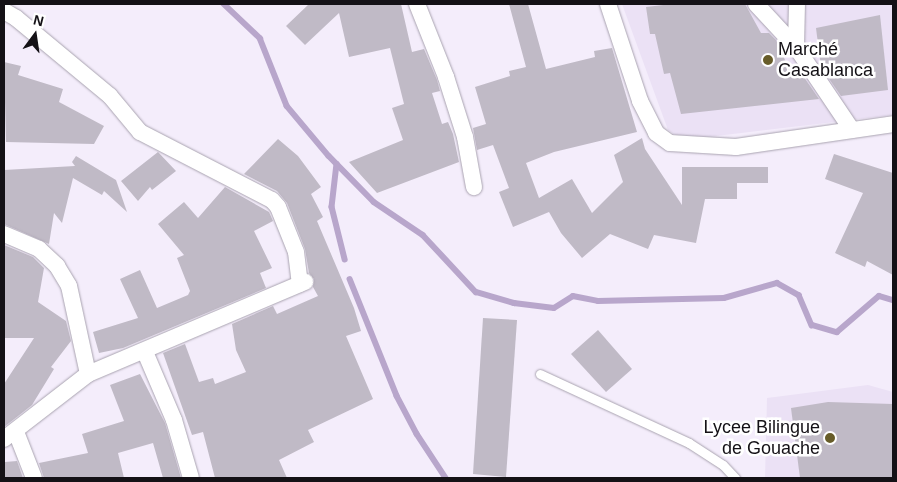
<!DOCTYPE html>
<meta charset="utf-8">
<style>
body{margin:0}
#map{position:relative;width:897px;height:482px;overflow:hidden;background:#f4edfb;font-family:Helvetica,sans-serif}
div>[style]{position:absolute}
.built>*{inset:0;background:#ebe1f5}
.stream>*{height:5.5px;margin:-2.75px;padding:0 2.75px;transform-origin:2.75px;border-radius:2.75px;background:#b8a6cb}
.building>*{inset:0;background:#c0bac6}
.roads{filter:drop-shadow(0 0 1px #a9a3b0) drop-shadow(0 0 1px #a9a3b0)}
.lane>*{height:9px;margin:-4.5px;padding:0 4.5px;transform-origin:4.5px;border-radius:4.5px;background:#fff}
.street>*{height:16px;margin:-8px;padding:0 8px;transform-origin:8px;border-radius:8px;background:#fff}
.dots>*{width:14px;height:14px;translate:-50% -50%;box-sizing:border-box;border:2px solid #fff;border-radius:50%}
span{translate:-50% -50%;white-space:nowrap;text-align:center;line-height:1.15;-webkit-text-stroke:5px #fff;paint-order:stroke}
.poi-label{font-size:18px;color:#141116}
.left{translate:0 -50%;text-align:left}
.right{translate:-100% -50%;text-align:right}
.frame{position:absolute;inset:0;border:5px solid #141116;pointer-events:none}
.north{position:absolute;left:10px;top:10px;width:50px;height:50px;-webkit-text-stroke:4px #fff;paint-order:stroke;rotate:14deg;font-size:14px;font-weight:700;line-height:20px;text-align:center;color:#141116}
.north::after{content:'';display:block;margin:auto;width:18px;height:22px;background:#141116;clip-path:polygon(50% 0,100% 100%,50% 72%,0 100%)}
</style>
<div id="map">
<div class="built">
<div style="clip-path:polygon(622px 4px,893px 4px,893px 115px,683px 140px,668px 130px)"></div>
<div style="clip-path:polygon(868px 385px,893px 392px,893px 478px,765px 478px,767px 398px)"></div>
</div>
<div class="stream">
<div style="left:224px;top:4px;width:50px;rotate:43.4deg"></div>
<div style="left:260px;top:38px;width:73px;rotate:68.3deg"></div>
<div style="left:287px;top:106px;width:65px;rotate:50deg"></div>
<div style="left:329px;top:156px;width:64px;rotate:45.6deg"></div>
<div style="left:374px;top:202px;width:59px;rotate:34deg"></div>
<div style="left:423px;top:235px;width:78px;rotate:47.1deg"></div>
<div style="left:476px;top:292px;width:40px;rotate:16deg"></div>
<div style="left:514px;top:303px;width:40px;rotate:7.1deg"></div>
<div style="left:554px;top:308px;width:22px;rotate:-32deg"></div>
<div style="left:573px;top:296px;width:25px;rotate:11deg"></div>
<div style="left:598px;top:301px;width:126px;rotate:-1.4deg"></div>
<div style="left:724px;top:298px;width:55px;rotate:-15.8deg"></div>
<div style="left:777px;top:283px;width:25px;rotate:29deg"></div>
<div style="left:799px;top:295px;width:33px;rotate:67deg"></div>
<div style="left:812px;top:325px;width:26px;rotate:16deg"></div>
<div style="left:837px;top:332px;width:55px;rotate:-40.6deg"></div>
<div style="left:879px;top:296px;width:15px;rotate:16deg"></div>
<div style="left:337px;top:164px;width:43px;rotate:96.6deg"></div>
<div style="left:332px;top:207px;width:54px;rotate:76deg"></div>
<div style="left:350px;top:279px;width:126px;rotate:68.1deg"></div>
<div style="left:397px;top:396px;width:43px;rotate:62.2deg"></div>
<div style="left:417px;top:434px;width:53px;rotate:56.6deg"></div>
</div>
<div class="building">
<div style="clip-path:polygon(309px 4px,401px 4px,412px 52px,424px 49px,437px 80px,440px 91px,432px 93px,442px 124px,448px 122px,453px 134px,459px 162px,377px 193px,349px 162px,403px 140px,392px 108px,404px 104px,390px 48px,349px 57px,339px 13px,305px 45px,286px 26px)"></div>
<div style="clip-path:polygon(509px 4px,528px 4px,546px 69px,595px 57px,594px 51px,612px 48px,637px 132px,554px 152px,526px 163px,539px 198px,572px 179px,592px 213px,623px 182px,614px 155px,642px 138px,645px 149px,682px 205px,682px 167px,768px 167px,768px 183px,737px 183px,737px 199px,705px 199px,696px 243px,654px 235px,648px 249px,610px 234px,582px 258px,561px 233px,549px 212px,513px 227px,499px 192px,509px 188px,493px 145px,477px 150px,473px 128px,486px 124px,475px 87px,510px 76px,509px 71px,526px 67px)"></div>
<div style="clip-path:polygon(672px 4px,745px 4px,761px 33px,769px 33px,776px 40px,790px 71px,799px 70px,819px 99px,681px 114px,670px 73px,664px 74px,655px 34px,650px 34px,646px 7px)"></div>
<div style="clip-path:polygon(880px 15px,888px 90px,841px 96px,821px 67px,816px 28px)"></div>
<div style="clip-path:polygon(4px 62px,21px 66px,18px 75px,63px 89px,59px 102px,104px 126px,94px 144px,6px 142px)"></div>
<div style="clip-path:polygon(278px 139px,298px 156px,321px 187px,311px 194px,323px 217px,317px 221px,354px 308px,361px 331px,346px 336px,373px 399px,308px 430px,314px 442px,279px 460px,287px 478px,215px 478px,203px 432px,192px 435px,163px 353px,185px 344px,199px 382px,213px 378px,215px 384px,246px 372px,236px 350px,232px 324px,273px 306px,277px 314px,318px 296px,313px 287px,314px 279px,309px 273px,305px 249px,287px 203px,277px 191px,244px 174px)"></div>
<div style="clip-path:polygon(158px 152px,176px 171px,152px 190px,150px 187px,138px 201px,121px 181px)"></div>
<div style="clip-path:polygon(834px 154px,893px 173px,893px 275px,867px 261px,865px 267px,835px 253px,863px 193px,825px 179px)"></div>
<div style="clip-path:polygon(76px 156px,116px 180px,127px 212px,104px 191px,102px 195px,73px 178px,62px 223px,54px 213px,49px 244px,4px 224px,4px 170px,75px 166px,72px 162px)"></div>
<div style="clip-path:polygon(225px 187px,269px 212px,273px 221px,254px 231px,272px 268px,260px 273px,266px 288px,123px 348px,99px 353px,93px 332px,138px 318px,120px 279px,140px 270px,157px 308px,188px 295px,190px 291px,177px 258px,184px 255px,158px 224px,184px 202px,198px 218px)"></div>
<div style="clip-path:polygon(4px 245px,33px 257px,44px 268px,38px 302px,66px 321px,71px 341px,51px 367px,54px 369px,32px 405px,4px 427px,4px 384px,34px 338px,4px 338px)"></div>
<div style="clip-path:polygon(483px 318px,517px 320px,506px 477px,473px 474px)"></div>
<div style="clip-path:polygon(598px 330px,632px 369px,606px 392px,571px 354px)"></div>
<div style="clip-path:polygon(140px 374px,165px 423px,181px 478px,163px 478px,153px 443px,118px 453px,124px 478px,44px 478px,39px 463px,88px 453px,82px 434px,124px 421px,110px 385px)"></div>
<div style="clip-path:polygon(828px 402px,893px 404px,893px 478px,800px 478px,791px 408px)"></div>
<div style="clip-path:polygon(17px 461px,23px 478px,4px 478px,5px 462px)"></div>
</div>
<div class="roads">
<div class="lane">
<div style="left:540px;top:374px;width:164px;rotate:24.8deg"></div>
<div style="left:689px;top:443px;width:40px;rotate:32.9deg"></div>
<div style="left:723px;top:465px;width:18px;rotate:47deg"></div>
</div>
<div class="street">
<div style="left:417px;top:4px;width:79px;rotate:68.3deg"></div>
<div style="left:446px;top:77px;width:63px;rotate:72.4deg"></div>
<div style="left:465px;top:137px;width:51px;rotate:79.8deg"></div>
<div style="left:608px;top:4px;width:102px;rotate:71.7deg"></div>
<div style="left:640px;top:101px;width:36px;rotate:63deg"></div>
<div style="left:656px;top:133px;width:17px;rotate:36deg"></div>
<div style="left:670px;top:143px;width:66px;rotate:3.5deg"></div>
<div style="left:736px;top:147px;width:159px;rotate:-8.3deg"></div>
<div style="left:756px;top:4px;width:59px;rotate:47.1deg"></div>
<div style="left:796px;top:47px;width:100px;rotate:56deg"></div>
<div style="left:4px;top:11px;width:14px;rotate:30deg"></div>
<div style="left:16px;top:18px;width:122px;rotate:39.7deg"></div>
<div style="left:110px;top:96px;width:47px;rotate:50.2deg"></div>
<div style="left:140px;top:132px;width:148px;rotate:27.3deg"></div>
<div style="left:272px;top:200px;width:9px;rotate:49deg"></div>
<div style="left:278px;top:207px;width:48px;rotate:68.2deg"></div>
<div style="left:296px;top:252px;width:32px;rotate:83deg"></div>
<div style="left:796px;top:47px;width:43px;rotate:-88.7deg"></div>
<div style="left:4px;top:234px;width:38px;rotate:23deg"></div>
<div style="left:39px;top:249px;width:25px;rotate:43deg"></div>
<div style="left:57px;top:266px;width:23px;rotate:59deg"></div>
<div style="left:69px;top:286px;width:90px;rotate:77.8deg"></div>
<div style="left:145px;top:352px;width:74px;rotate:66.9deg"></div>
<div style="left:174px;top:420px;width:60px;rotate:73.7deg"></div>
<div style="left:16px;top:432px;width:49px;rotate:68.6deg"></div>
<div style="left:4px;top:439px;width:106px;rotate:-37.7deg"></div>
<div style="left:88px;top:374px;width:236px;rotate:-23deg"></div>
</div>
</div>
<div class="dots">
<div style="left:768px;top:60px;background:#675c29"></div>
<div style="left:830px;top:438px;background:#675c29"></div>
</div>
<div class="poi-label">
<span class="left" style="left:778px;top:60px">Marché<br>Casablanca</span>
<span class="right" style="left:820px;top:438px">Lycee Bilingue<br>de Gouache</span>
</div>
<div class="frame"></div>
<div class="north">N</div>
</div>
